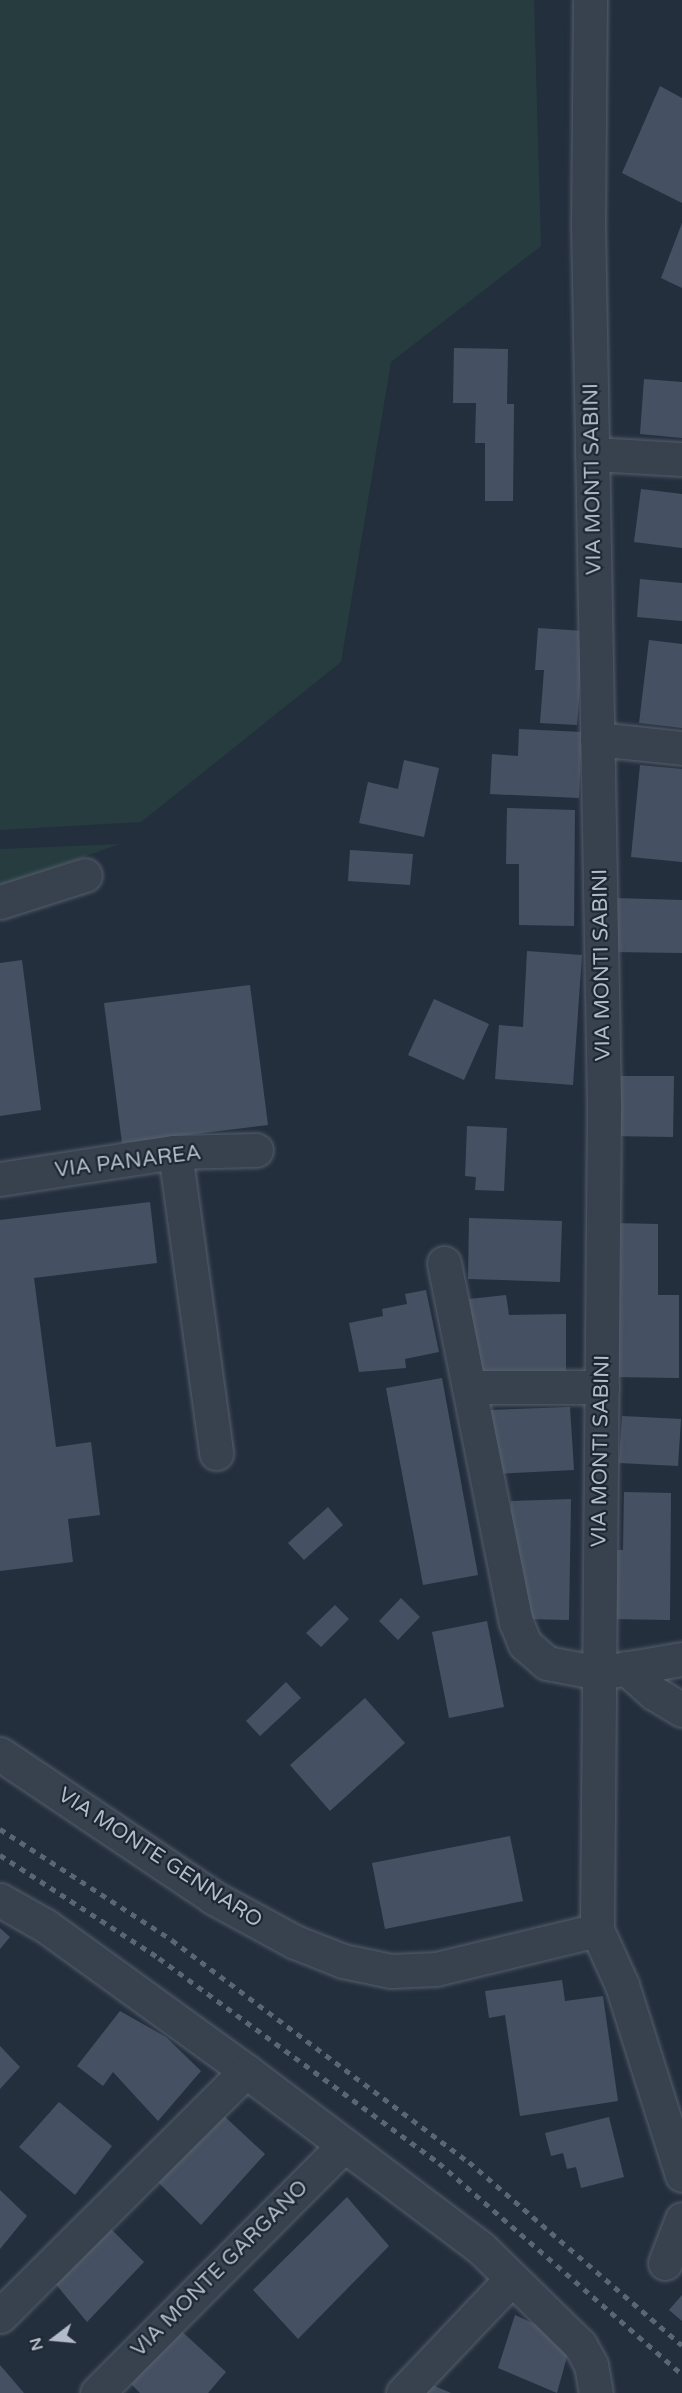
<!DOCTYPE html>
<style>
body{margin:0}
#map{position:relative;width:682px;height:2393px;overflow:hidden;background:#242f3e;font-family:"Varela Round",sans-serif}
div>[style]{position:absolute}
.green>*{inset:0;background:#263c3f}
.building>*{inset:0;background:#455162}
.roads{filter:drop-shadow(0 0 2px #565f6c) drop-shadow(0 0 2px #565f6c)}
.minor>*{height:33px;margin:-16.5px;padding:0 16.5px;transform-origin:16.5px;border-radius:16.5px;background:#38414e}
.rail>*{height:4.5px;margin-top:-2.25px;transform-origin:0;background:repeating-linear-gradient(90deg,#5a6575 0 6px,transparent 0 12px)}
span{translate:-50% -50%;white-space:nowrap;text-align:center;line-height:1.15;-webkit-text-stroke:4.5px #1d2633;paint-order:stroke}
.street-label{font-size:21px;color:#b4bcc9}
.north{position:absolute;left:24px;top:2309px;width:60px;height:60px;-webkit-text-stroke:4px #1d2633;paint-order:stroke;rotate:254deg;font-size:16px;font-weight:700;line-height:24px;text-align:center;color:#b4bcc9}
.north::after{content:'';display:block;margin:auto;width:21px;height:27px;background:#b4bcc9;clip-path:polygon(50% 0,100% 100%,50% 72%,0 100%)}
</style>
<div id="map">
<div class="green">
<div style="clip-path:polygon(0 0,534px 0,541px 246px,391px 362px,341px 662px,141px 822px,0 830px)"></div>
<div style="clip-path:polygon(120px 844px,0 886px,0 849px)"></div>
</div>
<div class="building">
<div style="clip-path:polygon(660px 86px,682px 98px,682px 203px,622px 173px)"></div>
<div style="clip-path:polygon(682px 223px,682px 288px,661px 278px)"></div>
<div style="clip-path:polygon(454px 348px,508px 349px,507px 404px,514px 404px,513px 501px,485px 501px,485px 443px,475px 443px,476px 403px,453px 403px)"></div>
<div style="clip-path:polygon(644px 379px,682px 382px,682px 438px,640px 434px)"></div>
<div style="clip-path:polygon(641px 489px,682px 494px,682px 548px,634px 542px)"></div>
<div style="clip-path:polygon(640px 579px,682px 583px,682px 621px,637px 617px)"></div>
<div style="clip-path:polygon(538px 628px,584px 631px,577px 725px,540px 723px,544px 670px,535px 670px)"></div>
<div style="clip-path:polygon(649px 640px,682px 644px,682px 728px,639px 723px)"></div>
<div style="clip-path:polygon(519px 729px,582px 732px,579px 798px,490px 794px,492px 754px,518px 756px)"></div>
<div style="clip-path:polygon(404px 760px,439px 768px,424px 837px,359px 823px,368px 782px,398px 789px)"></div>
<div style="clip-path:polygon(640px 765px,682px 769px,682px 862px,631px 857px)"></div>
<div style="clip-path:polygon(507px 808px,575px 810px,574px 926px,519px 925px,519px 864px,506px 864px)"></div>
<div style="clip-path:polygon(350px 850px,413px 854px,410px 885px,348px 881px)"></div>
<div style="clip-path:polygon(615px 898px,682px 900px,682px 953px,614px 952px)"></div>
<div style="clip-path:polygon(527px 951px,582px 955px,573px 1085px,495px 1079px,499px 1025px,523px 1027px)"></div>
<div style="clip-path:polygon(22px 960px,41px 1110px,0 1116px,0 963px)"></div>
<div style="clip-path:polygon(250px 985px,268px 1125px,122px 1143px,104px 1003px)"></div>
<div style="clip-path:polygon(434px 999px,489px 1024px,464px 1080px,408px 1055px)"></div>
<div style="clip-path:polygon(612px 1076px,674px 1076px,673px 1137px,610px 1136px)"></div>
<div style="clip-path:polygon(467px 1126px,507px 1128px,504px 1191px,475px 1190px,476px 1177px,465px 1176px)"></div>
<div style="clip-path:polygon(150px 1202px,157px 1263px,34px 1278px,56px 1447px,91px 1442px,100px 1515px,68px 1519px,73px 1562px,0 1571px,0 1220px)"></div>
<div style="clip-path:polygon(469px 1218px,562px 1221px,560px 1282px,468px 1279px)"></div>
<div style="clip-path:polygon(613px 1223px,658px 1224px,658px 1295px,679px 1295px,679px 1378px,612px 1377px)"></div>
<div style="clip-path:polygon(426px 1290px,439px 1352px,405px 1359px,406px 1368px,359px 1372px,349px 1323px,383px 1316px,382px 1309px,407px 1304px,405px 1294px)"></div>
<div style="clip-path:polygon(506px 1295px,509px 1315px,566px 1314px,566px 1371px,477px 1375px,469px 1299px)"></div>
<div style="clip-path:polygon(442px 1378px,478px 1575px,423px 1585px,386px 1388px)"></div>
<div style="clip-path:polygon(570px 1407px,574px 1470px,493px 1474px,490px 1410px)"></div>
<div style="clip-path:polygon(622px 1416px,681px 1419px,678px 1466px,619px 1463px)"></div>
<div style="clip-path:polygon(624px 1492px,671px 1493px,670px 1620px,610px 1619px,610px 1550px,623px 1550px)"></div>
<div style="clip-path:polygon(571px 1499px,569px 1620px,523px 1619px,511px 1564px,511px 1501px)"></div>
<div style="clip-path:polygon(328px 1507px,343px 1525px,304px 1560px,288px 1543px)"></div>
<div style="clip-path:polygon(401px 1598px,420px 1617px,398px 1640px,379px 1621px)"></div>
<div style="clip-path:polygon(335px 1605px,349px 1619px,321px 1647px,306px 1633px)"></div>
<div style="clip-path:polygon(487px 1621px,504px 1707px,449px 1718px,432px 1632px)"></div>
<div style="clip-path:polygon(286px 1682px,301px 1698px,260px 1736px,246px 1721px)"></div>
<div style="clip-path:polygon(365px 1698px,405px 1743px,330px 1811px,290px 1765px)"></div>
<div style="clip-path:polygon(510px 1836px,523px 1901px,385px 1929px,372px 1863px)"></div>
<div style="clip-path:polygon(0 1928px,10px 1937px,0 1949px)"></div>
<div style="clip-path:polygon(562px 1980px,565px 2001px,603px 1996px,618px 2101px,520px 2116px,505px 2015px,489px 2018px,485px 1991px)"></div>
<div style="clip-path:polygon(120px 2011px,166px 2037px,201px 2071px,158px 2121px,113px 2072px,103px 2086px,77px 2066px)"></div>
<div style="clip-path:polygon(0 2046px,20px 2067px,0 2089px)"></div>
<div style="clip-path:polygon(59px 2102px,112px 2146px,75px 2195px,19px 2147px)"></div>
<div style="clip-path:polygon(222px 2114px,265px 2154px,201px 2225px,157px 2181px)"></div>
<div style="clip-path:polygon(609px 2117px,624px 2177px,581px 2188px,576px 2167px,567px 2169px,563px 2153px,551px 2156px,545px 2133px)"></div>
<div style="clip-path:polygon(0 2190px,27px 2216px,0 2249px)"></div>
<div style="clip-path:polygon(347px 2197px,389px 2246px,298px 2339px,253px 2290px)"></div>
<div style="clip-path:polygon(107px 2225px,144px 2262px,87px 2322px,54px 2282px)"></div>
<div style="clip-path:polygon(682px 2295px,682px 2321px,669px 2310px)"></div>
<div style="clip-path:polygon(515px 2315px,539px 2326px,568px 2353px,557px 2393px,498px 2368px)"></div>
<div style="clip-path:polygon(178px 2328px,226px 2372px,208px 2393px,140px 2393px,131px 2384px)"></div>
<div style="clip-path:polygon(0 2365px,24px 2393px,0 2393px)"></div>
<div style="clip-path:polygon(430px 2384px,451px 2393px,423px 2393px)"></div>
</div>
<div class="roads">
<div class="minor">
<div style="left:590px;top:0;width:223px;rotate:90.5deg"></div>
<div style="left:588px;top:223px;width:885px;rotate:88.96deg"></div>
<div style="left:604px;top:1108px;width:822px;rotate:90.49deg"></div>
<div style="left:592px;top:454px;width:90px;rotate:3.2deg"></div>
<div style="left:597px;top:739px;width:85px;rotate:6deg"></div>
<div style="left:0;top:902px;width:89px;rotate:-17.6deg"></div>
<div style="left:175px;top:1152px;width:304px;rotate:82.2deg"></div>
<div style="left:0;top:1179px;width:177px;rotate:-8.8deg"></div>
<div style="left:175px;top:1152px;width:81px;rotate:-1.4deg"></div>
<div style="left:444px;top:1263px;width:366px;rotate:78.7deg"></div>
<div style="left:516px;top:1622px;width:24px;rotate:68deg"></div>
<div style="left:525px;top:1644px;width:29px;rotate:41deg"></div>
<div style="left:547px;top:1663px;width:53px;rotate:10.9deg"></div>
<div style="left:599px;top:1673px;width:84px;rotate:-9.6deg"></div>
<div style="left:469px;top:1387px;width:133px"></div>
<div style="left:626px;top:1668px;width:38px;rotate:42deg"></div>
<div style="left:654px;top:1693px;width:33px;rotate:31deg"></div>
<div style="left:0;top:1754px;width:258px;rotate:33.9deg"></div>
<div style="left:214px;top:1898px;width:92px;rotate:28.5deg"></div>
<div style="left:295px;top:1942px;width:52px;rotate:21.6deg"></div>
<div style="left:343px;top:1961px;width:49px;rotate:11.8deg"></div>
<div style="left:391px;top:1971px;width:45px;rotate:-2.5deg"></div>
<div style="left:436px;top:1969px;width:166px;rotate:-13.6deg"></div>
<div style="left:597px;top:1930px;width:60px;rotate:65.6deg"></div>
<div style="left:622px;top:1985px;width:199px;rotate:72.5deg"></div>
<div style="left:0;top:1900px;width:53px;rotate:29.5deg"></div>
<div style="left:46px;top:1926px;width:247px;rotate:35.9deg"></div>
<div style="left:246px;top:2071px;width:294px;rotate:37deg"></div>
<div style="left:481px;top:2248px;width:139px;rotate:44.4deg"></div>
<div style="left:580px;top:2345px;width:23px;rotate:61deg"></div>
<div style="left:591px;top:2365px;width:28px;rotate:80deg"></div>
<div style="left:665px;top:2263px;width:47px;rotate:-68.9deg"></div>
<div style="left:0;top:2316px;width:347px;rotate:-44.9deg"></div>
<div style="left:97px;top:2393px;width:350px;rotate:-45.1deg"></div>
<div style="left:403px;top:2393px;width:158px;rotate:-46.5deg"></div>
</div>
</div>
<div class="rail">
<div style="left:0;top:1829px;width:205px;rotate:32.8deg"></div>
<div style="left:172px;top:1940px;width:371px;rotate:36.8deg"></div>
<div style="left:469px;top:2162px;width:281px;rotate:40.7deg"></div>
<div style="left:0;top:1855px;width:189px;rotate:32.9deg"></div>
<div style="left:159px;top:1958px;width:347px;rotate:36.2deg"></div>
<div style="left:439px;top:2163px;width:322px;rotate:41deg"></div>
</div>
<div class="street-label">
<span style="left:593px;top:479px;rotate:-91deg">VIA MONTI SABINI</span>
<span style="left:602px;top:965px;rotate:-91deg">VIA MONTI SABINI</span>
<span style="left:128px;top:1162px;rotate:-7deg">VIA PANAREA</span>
<span style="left:601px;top:1451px;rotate:-89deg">VIA MONTI SABINI</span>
<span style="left:160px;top:1858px;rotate:33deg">VIA MONTE GENNARO</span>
<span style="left:220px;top:2269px;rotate:-45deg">VIA MONTE GARGANO</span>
</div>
<div class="north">N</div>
</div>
